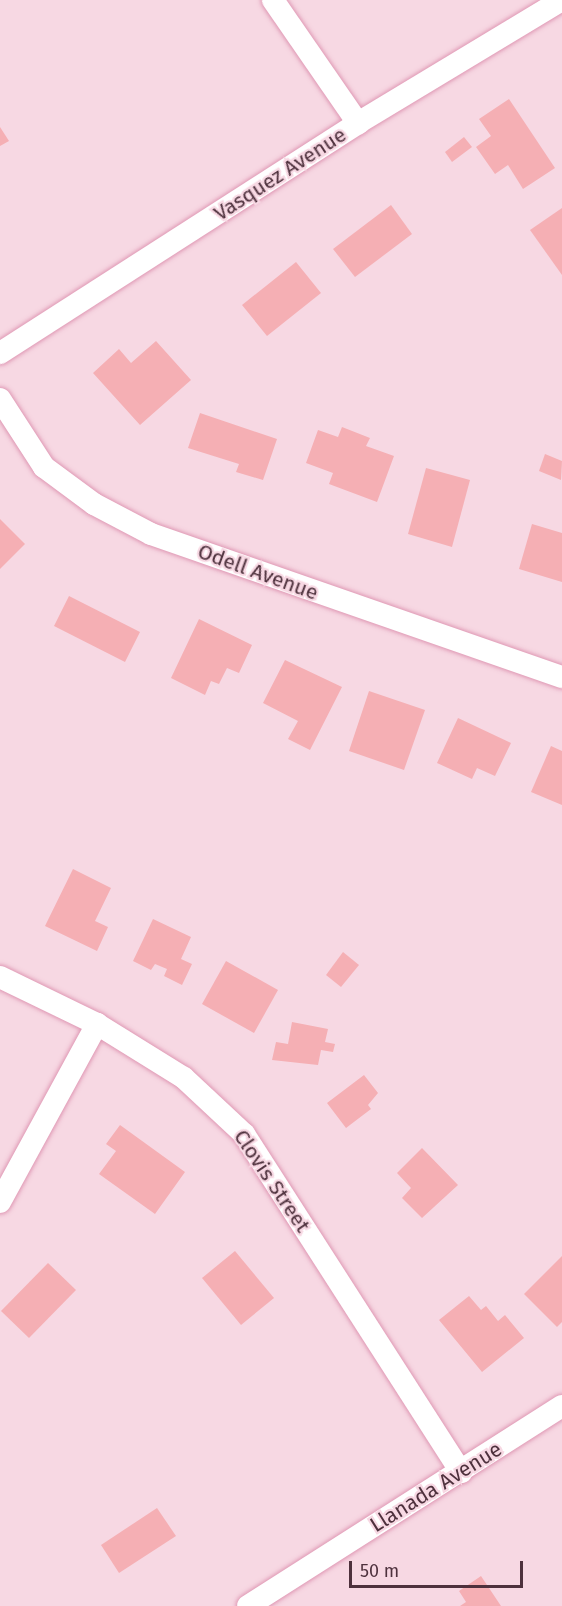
<!DOCTYPE html>
<style>
body{margin:0}
#map{position:relative;width:562px;height:1606px;overflow:hidden;background:#f7d8e3;font-family:"Fira Sans",sans-serif}
div>[style]{position:absolute}
.building>*{inset:0;background:#f5afb4}
.roads{filter:drop-shadow(0 0 2px #df98b4) drop-shadow(0 0 2px #df98b4)}
.street>*{height:22px;margin:-11px;padding:0 11px;transform-origin:11px;border-radius:11px;background:#fff}
span{translate:-50% -50%;white-space:nowrap;text-align:center;line-height:1.15;-webkit-text-stroke:4.5px #f7d8e3;paint-order:stroke}
.street-label{font-size:21px;color:#4e313d}
.scale{position:absolute;left:349px;top:1561px;width:174px;height:27px;box-sizing:border-box;border:3px solid #4e313d;border-top:0;padding-left:8px;font-size:18px;line-height:21px;white-space:nowrap;color:#4e313d;-webkit-text-stroke:4px #f7d8e3;paint-order:stroke}
</style>
<div id="map">
<div class="building">
<div style="clip-path:polygon(509px 99px,555px 168px,523px 189px,508px 165px,495px 174px,476px 147px,491px 136px,479px 119px)"></div>
<div style="clip-path:polygon(0 127px,9px 141px,0 146px)"></div>
<div style="clip-path:polygon(464px 137px,472px 147px,452px 162px,445px 152px)"></div>
<div style="clip-path:polygon(391px 205px,412px 234px,355px 277px,333px 249px)"></div>
<div style="clip-path:polygon(562px 208px,562px 275px,530px 230px)"></div>
<div style="clip-path:polygon(296px 262px,321px 293px,267px 336px,242px 305px)"></div>
<div style="clip-path:polygon(156px 341px,191px 380px,140px 425px,93px 373px,119px 349px,131px 363px)"></div>
<div style="clip-path:polygon(200px 413px,277px 439px,263px 480px,236px 472px,239px 464px,188px 448px)"></div>
<div style="clip-path:polygon(342px 427px,370px 438px,366px 446px,394px 456px,377px 502px,329px 484px,333px 473px,306px 463px,318px 430px,338px 437px)"></div>
<div style="clip-path:polygon(545px 454px,562px 461px,561px 480px,539px 471px)"></div>
<div style="clip-path:polygon(426px 468px,470px 480px,452px 547px,408px 534px)"></div>
<div style="clip-path:polygon(0 519px,25px 544px,0 569px)"></div>
<div style="clip-path:polygon(532px 524px,562px 533px,562px 582px,519px 569px)"></div>
<div style="clip-path:polygon(69px 596px,140px 632px,125px 662px,54px 626px)"></div>
<div style="clip-path:polygon(199px 619px,252px 645px,239px 673px,227px 668px,219px 684px,211px 681px,205px 695px,171px 678px)"></div>
<div style="clip-path:polygon(285px 660px,342px 687px,310px 750px,288px 739px,298px 721px,263px 703px)"></div>
<div style="clip-path:polygon(369px 691px,425px 710px,404px 770px,349px 751px)"></div>
<div style="clip-path:polygon(458px 718px,511px 743px,495px 776px,477px 768px,472px 779px,437px 763px)"></div>
<div style="clip-path:polygon(551px 746px,562px 751px,562px 805px,531px 792px)"></div>
<div style="clip-path:polygon(73px 869px,111px 888px,95px 921px,108px 927px,97px 951px,45px 926px)"></div>
<div style="clip-path:polygon(153px 919px,191px 937px,181px 959px,192px 964px,182px 985px,164px 976px,167px 969px,155px 964px,151px 970px,133px 961px)"></div>
<div style="clip-path:polygon(343px 952px,359px 965px,341px 987px,326px 975px)"></div>
<div style="clip-path:polygon(226px 961px,278px 990px,254px 1033px,202px 1004px)"></div>
<div style="clip-path:polygon(292px 1022px,328px 1029px,325px 1042px,335px 1044px,333px 1052px,321px 1050px,318px 1065px,272px 1060px,276px 1042px,288px 1044px)"></div>
<div style="clip-path:polygon(364px 1075px,378px 1093px,368px 1105px,371px 1109px,346px 1128px,327px 1103px)"></div>
<div style="clip-path:polygon(120px 1125px,185px 1172px,155px 1214px,99px 1174px,116px 1151px,106px 1144px)"></div>
<div style="clip-path:polygon(422px 1148px,458px 1185px,422px 1218px,402px 1198px,411px 1188px,397px 1173px)"></div>
<div style="clip-path:polygon(235px 1251px,274px 1298px,241px 1325px,202px 1278px)"></div>
<div style="clip-path:polygon(562px 1256px,562px 1322px,557px 1327px,524px 1294px)"></div>
<div style="clip-path:polygon(48px 1263px,76px 1290px,29px 1338px,1px 1311px)"></div>
<div style="clip-path:polygon(469px 1296px,481px 1310px,486px 1306px,498px 1321px,505px 1315px,524px 1338px,482px 1372px,439px 1320px)"></div>
<div style="clip-path:polygon(157px 1508px,176px 1536px,119px 1573px,101px 1545px)"></div>
<div style="clip-path:polygon(481px 1576px,501px 1606px,460px 1606px,466px 1602px,459px 1591px)"></div>
</div>
<div class="roads">
<div class="street">
<div style="left:273px;top:0;width:150px;rotate:55.4deg"></div>
<div style="left:0;top:353px;width:426px;rotate:-32.7deg"></div>
<div style="left:358px;top:123px;width:238px;rotate:-31.1deg"></div>
<div style="left:0;top:399px;width:81px;rotate:57.1deg"></div>
<div style="left:44px;top:467px;width:62px;rotate:36.5deg"></div>
<div style="left:94px;top:504px;width:64px;rotate:27.8deg"></div>
<div style="left:151px;top:534px;width:435px;rotate:19.2deg"></div>
<div style="left:0;top:977px;width:108px;rotate:25.9deg"></div>
<div style="left:97px;top:1024px;width:102px;rotate:31.8deg"></div>
<div style="left:184px;top:1078px;width:82px;rotate:43deg"></div>
<div style="left:244px;top:1134px;width:402px;rotate:57.3deg"></div>
<div style="left:0;top:1202px;width:203px;rotate:-61.4deg"></div>
<div style="left:248px;top:1606px;width:372px;rotate:-32.5deg"></div>
</div>
</div>
<div class="street-label">
<span style="left:280px;top:174px;rotate:-33deg">Vasquez Avenue</span>
<span style="left:258px;top:572px;rotate:20deg">Odell Avenue</span>
<span style="left:272px;top:1181px;rotate:56deg">Clovis Street</span>
<span style="left:436px;top:1487px;rotate:-32deg">Llanada Avenue</span>
</div>
<div class="scale">50 m</div>
</div>
